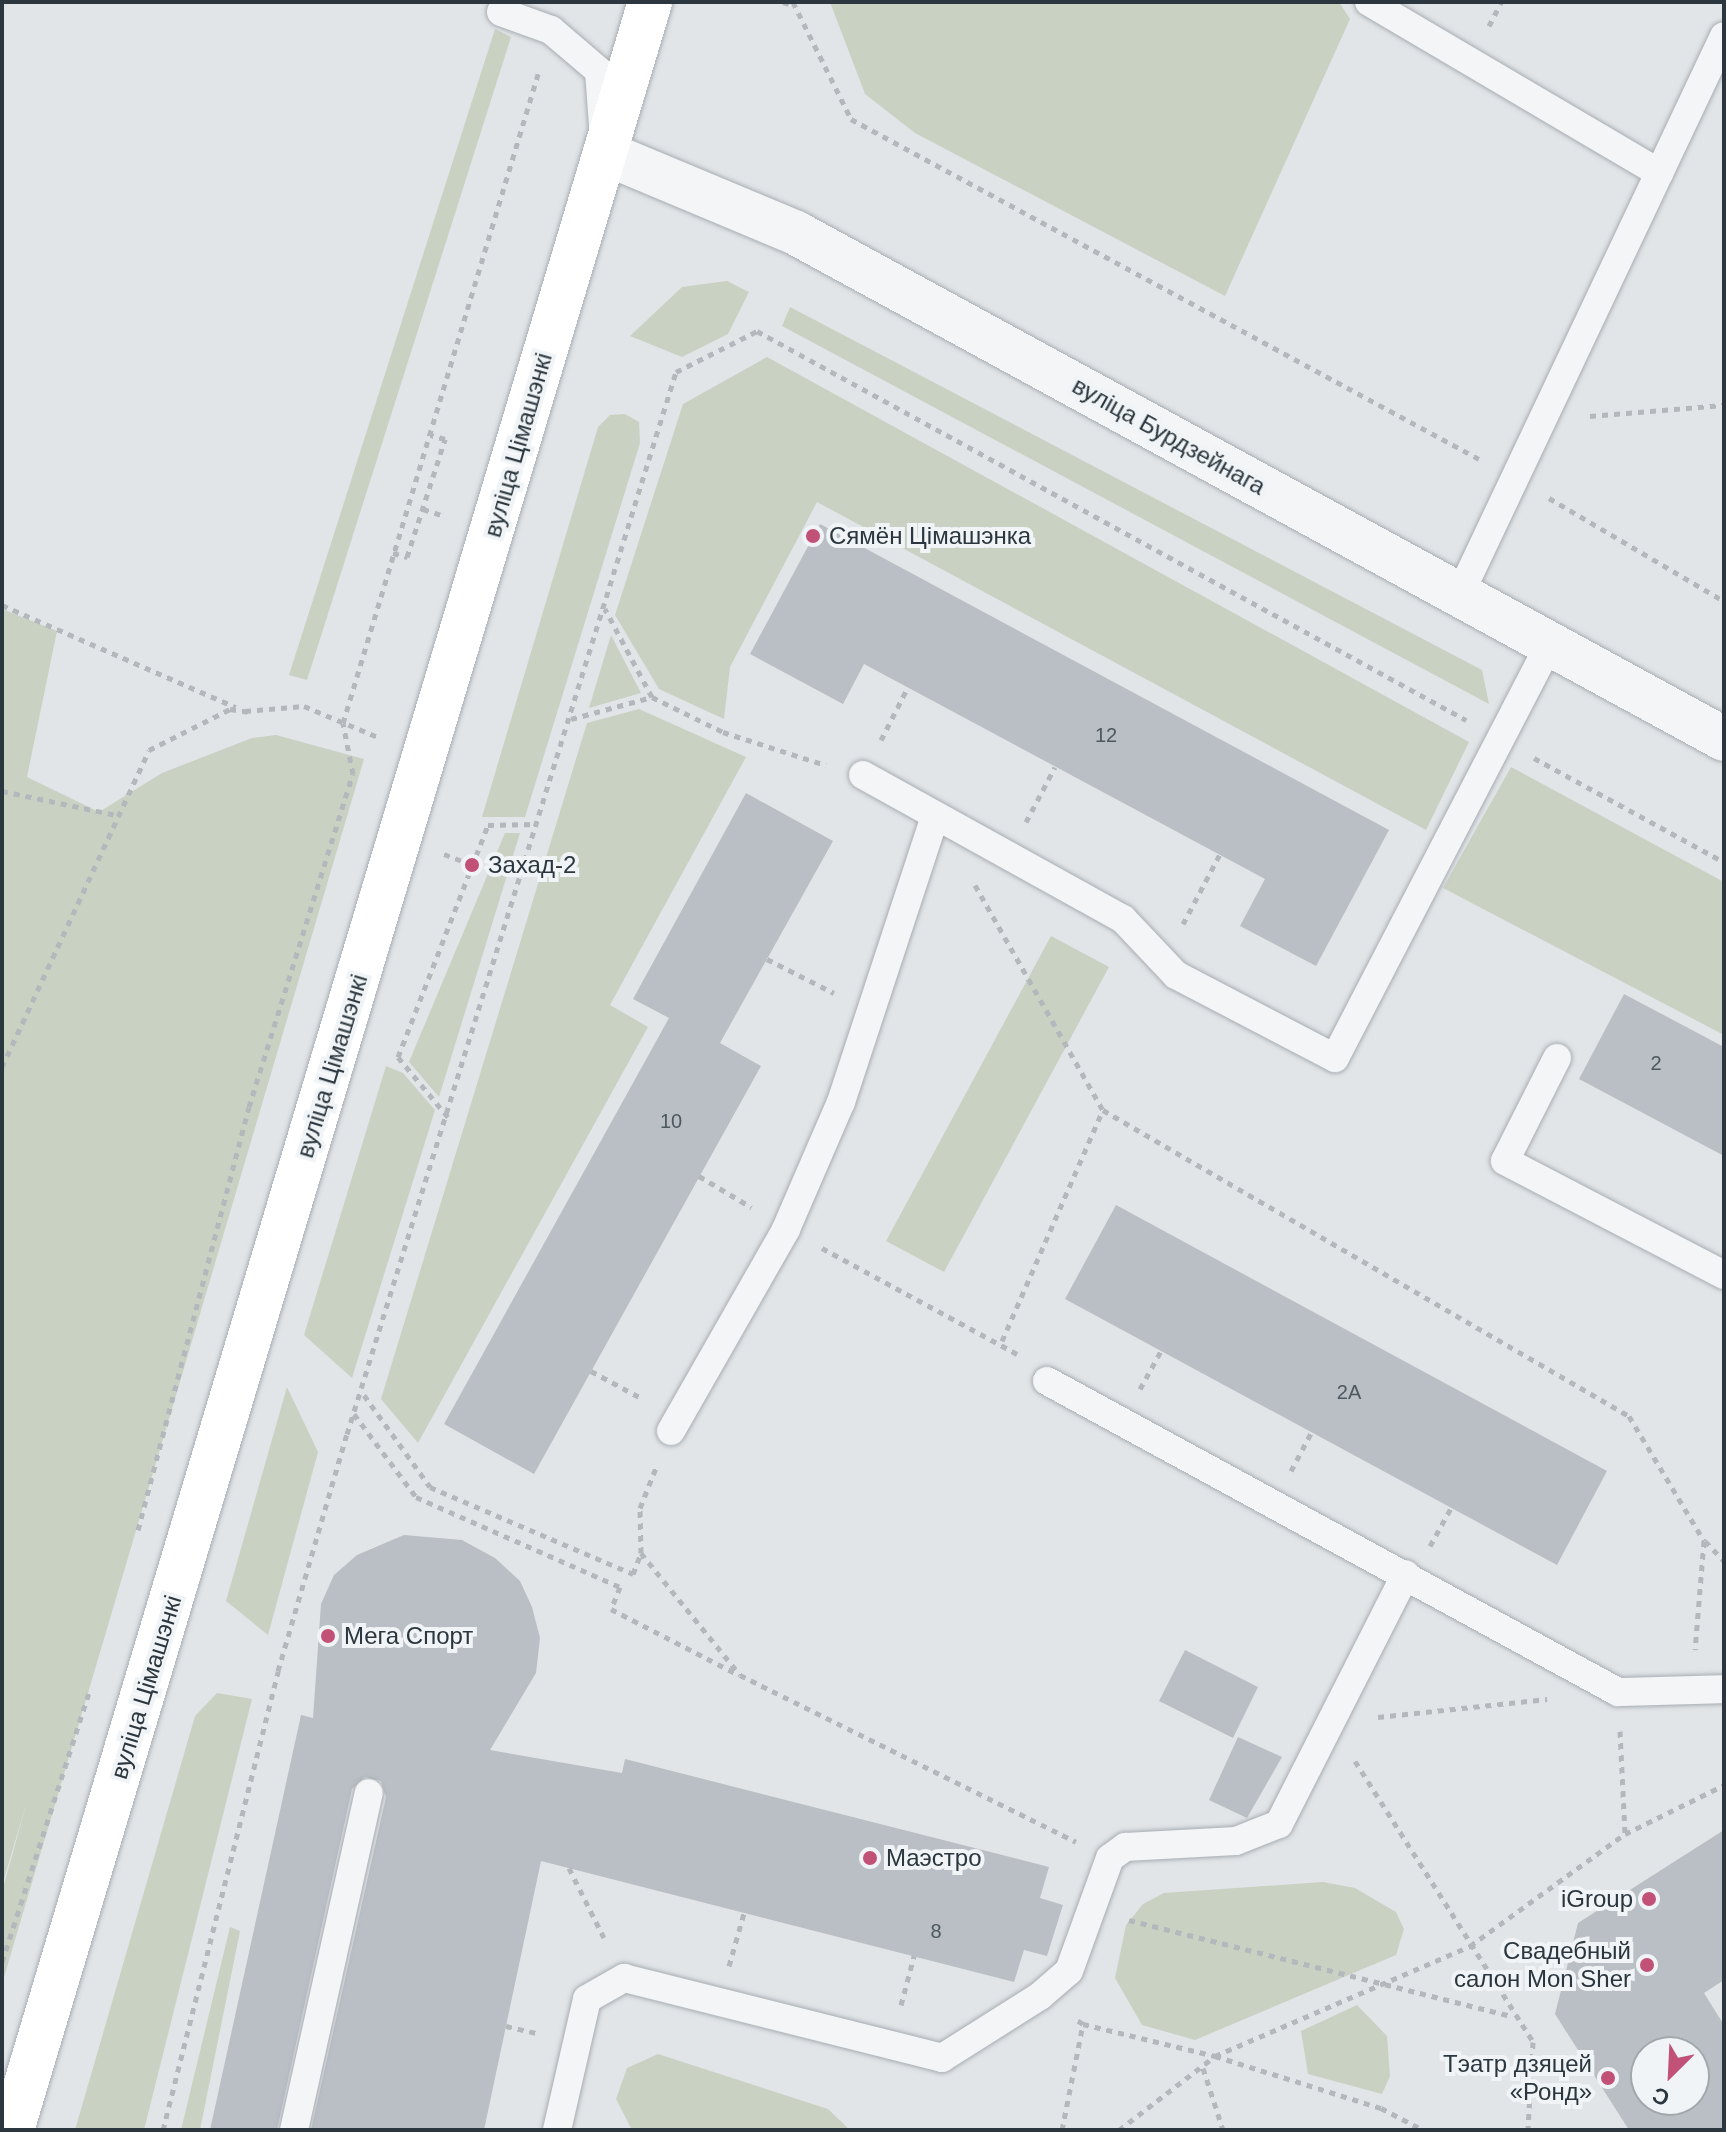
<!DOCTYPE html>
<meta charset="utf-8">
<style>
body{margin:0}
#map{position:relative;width:1726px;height:2132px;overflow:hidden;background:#e1e5e8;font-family:Arial,sans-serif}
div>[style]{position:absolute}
.green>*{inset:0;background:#c9d1c3}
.building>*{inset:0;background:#b9bfc5}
.path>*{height:5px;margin-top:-2.5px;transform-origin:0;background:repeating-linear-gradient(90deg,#b3b8bc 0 6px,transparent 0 12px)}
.roads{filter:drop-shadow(0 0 2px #a7adb2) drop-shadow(0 0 2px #a7adb2)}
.service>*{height:28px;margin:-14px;padding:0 14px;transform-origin:14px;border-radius:14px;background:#f3f5f7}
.tertiary>*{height:44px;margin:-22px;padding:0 22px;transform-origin:22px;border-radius:22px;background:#f3f5f7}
.secondary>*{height:44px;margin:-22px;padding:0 22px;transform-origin:22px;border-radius:22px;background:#fff}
.dots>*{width:22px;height:22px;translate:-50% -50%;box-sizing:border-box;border:4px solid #f0f4f6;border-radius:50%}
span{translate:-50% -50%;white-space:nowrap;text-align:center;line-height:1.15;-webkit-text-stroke:8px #f0f4f6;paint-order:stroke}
.number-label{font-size:20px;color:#4e5860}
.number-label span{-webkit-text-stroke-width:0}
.street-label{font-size:24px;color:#2b363e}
.poi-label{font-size:24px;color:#2b363e}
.left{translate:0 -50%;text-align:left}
.right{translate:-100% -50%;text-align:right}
.frame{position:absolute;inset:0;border:4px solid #2b363e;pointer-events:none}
.north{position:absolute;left:1630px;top:2036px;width:80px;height:80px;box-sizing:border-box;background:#f0f4f6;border:2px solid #a1a8ac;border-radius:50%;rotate:204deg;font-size:22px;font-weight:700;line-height:32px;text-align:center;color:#2b363e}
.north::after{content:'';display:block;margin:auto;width:28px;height:36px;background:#c25178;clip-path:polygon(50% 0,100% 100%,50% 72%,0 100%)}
</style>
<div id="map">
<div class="green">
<div style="clip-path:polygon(830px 2px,1339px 2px,1350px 19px,1225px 296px,915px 133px,865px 94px)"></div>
<div style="clip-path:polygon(495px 29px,511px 37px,307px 680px,289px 675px)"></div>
<div style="clip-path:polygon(727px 281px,749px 292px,728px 334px,682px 357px,630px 336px,682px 287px)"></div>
<div style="clip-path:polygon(790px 307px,1482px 670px,1489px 704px,782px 326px)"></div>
<div style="clip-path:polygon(767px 357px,1469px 742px,1426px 830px,817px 502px,730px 667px,724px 719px,659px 689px,615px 615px,683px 404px)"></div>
<div style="clip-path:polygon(625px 414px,639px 422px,640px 443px,525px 817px,482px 817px,598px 427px,610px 415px)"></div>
<div style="clip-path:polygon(2px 609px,57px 631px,27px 777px,99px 812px,162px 773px,252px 738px,276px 735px,364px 759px,2px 1984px,2px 1892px,27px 1801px,2px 1886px)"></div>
<div style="clip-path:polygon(611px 635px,641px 693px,589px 708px)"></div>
<div style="clip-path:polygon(639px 709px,746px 757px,610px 1005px,648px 1027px,418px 1443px,381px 1399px,587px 723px)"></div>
<div style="clip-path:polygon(1511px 767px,1724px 882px,1724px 1035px,1443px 888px)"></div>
<div style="clip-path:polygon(505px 833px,520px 833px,439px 1097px,409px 1062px)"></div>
<div style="clip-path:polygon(1051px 936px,1109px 967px,944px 1272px,886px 1241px)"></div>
<div style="clip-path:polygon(386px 1066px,403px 1073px,435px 1110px,352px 1378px,304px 1335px)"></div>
<div style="clip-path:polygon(287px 1387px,318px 1452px,268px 1635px,226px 1601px)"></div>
<div style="clip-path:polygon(217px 1693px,252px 1699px,144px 2130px,75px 2130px,195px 1716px)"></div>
<div style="clip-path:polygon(1323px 1882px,1355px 1888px,1396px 1912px,1404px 1929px,1396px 1955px,1195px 2040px,1142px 2025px,1115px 1978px,1126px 1925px,1143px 1904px,1164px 1893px)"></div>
<div style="clip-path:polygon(230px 1927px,240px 1931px,200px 2130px,181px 2130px)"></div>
<div style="clip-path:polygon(1357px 2005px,1387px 2036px,1390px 2076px,1382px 2094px,1308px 2074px,1301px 2031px)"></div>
<div style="clip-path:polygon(658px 2054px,828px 2109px,850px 2130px,632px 2130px,616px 2099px,627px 2068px)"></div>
</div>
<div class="building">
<div style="clip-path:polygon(820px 524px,1389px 830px,1316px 966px,1240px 926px,1265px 879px,864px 664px,843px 704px,750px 654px)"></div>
<div style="clip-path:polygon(746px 793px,833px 841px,720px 1043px,761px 1066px,534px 1474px,444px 1424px,669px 1018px,633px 999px)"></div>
<div style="clip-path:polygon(1624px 994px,1724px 1047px,1724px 1156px,1579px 1079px)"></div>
<div style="clip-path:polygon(1116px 1205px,1607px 1471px,1557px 1565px,1065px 1299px)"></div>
<div style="clip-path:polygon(404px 1535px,462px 1540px,495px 1558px,520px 1581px,532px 1607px,540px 1638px,536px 1673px,490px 1750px,622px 1773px,625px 1759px,1049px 1867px,1040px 1898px,1063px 1905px,1047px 1956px,1024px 1950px,1014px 1982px,541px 1861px,484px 2130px,311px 2130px,386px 1797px,381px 1781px,365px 1777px,352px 1789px,277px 2130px,210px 2130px,301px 1715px,313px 1718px,321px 1604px,334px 1575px,357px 1555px)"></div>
<div style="clip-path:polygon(1185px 1650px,1258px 1687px,1233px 1738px,1159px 1701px)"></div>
<div style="clip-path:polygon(1238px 1737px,1282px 1757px,1247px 1818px,1209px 1800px)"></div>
<div style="clip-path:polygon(evenodd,1724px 1830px,1724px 1980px,1704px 1993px,1724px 2025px,1724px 2130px,1629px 2130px,1555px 2014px,1578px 1923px,1724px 1830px,1646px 2052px,1694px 2052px,1694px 2100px,1646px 2100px,1646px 2052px)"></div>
</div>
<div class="path">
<div style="left:783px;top:2px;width:9px;rotate:18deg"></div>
<div style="left:793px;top:2px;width:131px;rotate:63.6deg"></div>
<div style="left:851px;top:119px;width:716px;rotate:28.43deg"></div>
<div style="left:1489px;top:26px;width:27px;rotate:-63deg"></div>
<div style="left:1590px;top:416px;width:134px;rotate:-4.7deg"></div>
<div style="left:1549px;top:498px;width:203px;rotate:30.5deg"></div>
<div style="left:423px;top:509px;width:23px;rotate:18deg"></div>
<div style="left:393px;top:553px;width:15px;rotate:16deg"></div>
<div style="left:407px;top:557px;width:124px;rotate:-72.1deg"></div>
<div style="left:445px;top:439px;width:15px;rotate:-164deg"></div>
<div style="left:2px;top:605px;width:255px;rotate:23.6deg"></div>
<div style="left:652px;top:697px;width:79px;rotate:26.2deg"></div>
<div style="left:723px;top:732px;width:108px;rotate:17.8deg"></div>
<div style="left:245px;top:711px;width:59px;rotate:-4.8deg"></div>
<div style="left:304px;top:706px;width:82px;rotate:22.8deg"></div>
<div style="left:571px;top:719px;width:84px;rotate:-15.2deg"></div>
<div style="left:652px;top:697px;width:100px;rotate:-118.1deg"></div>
<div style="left:881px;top:740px;width:59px;rotate:-63deg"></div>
<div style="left:1534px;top:758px;width:217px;rotate:28.7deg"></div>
<div style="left:2px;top:791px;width:116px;rotate:11.9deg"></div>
<div style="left:1026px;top:822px;width:62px;rotate:-62.2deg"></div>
<div style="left:444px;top:854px;width:30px;rotate:21deg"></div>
<div style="left:975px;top:885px;width:259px;rotate:60.4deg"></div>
<div style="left:1103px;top:1110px;width:609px;rotate:30.19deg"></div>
<div style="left:1629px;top:1416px;width:146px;rotate:59deg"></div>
<div style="left:1704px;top:1541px;width:109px;rotate:94.7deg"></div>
<div style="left:1183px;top:924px;width:79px;rotate:-62.1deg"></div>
<div style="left:767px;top:959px;width:75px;rotate:26.9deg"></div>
<div style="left:2px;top:1067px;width:349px;rotate:-65.1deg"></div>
<div style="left:149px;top:750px;width:91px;rotate:-26.8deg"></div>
<div style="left:230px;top:709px;width:18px;rotate:9deg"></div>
<div style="left:448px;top:1117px;width:78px;rotate:-129.8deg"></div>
<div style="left:398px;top:1057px;width:249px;rotate:-68.8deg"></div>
<div style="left:488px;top:825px;width:50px;rotate:-1.1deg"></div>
<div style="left:699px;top:1176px;width:61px;rotate:30.8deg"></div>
<div style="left:822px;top:1248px;width:222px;rotate:28.5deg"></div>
<div style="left:1002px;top:1341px;width:252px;rotate:-66.4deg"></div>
<div style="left:591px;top:1371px;width:59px;rotate:28.3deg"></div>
<div style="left:1140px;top:1389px;width:43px;rotate:-61.1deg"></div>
<div style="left:364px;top:1395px;width:113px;rotate:54.3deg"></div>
<div style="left:430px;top:1487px;width:221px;rotate:23.2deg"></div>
<div style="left:633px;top:1574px;width:22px;rotate:-69deg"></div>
<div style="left:641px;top:1553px;width:45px;rotate:-91.3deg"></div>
<div style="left:640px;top:1508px;width:46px;rotate:-68.4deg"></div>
<div style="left:354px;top:1414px;width:104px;rotate:53.2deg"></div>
<div style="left:416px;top:1497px;width:223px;rotate:23.8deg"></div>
<div style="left:620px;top:1587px;width:24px;rotate:112deg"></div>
<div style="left:611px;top:1609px;width:144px;rotate:27.3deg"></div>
<div style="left:1291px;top:1471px;width:43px;rotate:-62.2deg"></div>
<div style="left:138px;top:1530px;width:437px;rotate:-75.3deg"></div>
<div style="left:249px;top:1107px;width:349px;rotate:-72.7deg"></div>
<div style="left:353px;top:774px;width:52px;rotate:-101.1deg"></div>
<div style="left:343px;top:723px;width:681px;rotate:-73.27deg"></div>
<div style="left:1705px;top:1541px;width:28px;rotate:46deg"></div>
<div style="left:1430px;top:1546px;width:43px;rotate:-61.1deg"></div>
<div style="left:641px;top:1553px;width:157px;rotate:50.9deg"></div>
<div style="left:740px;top:1675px;width:375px;rotate:26.4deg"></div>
<div style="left:1378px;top:1717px;width:170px;rotate:-6.1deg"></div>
<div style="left:1620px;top:1731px;width:103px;rotate:87.2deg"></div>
<div style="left:1355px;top:1761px;width:333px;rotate:57.6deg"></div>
<div style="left:1533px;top:2042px;width:88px;rotate:93.3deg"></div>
<div style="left:569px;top:1868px;width:83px;rotate:63.4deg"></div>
<div style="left:1129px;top:1920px;width:394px;rotate:14.1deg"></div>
<div style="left:2px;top:1962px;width:283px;rotate:-72.1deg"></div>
<div style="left:729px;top:1966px;width:55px;rotate:-74.2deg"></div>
<div style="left:901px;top:2005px;width:51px;rotate:-75.1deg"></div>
<div style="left:1083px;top:2024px;width:136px;rotate:13.6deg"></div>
<div style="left:1215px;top:2056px;width:174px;rotate:17.4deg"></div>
<div style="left:1381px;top:2108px;width:47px;rotate:27.6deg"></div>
<div style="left:506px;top:2026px;width:35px;rotate:13deg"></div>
<div style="left:1203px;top:2068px;width:65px;rotate:72.1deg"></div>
<div style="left:163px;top:2130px;width:473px;rotate:-75.9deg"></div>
<div style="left:278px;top:1671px;width:247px;rotate:-73.8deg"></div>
<div style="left:347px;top:1434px;width:1112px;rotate:-72.79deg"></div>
<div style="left:676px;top:372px;width:91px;rotate:-26.8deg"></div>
<div style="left:757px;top:331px;width:809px;rotate:28.75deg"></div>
<div style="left:1062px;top:2130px;width:108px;rotate:-78.8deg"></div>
<div style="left:1083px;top:2024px;width:11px;rotate:-146deg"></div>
<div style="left:1119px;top:2130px;width:121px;rotate:-37.6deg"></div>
<div style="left:1215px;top:2056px;width:278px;rotate:-23.3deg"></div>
<div style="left:1470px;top:1946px;width:191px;rotate:-35.9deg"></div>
<div style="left:1625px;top:1834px;width:110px;rotate:-26.3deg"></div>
</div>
<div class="roads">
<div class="service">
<div style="left:1369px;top:2px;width:337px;rotate:30.5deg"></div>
<div style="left:501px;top:12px;width:53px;rotate:19.8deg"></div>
<div style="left:551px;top:30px;width:63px;rotate:40.5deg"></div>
<div style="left:599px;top:71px;width:55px;rotate:85.8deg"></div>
<div style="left:1460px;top:594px;width:617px;rotate:-64.68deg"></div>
<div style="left:863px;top:775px;width:297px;rotate:29deg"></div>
<div style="left:1123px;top:919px;width:77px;rotate:46.6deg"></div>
<div style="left:1176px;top:975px;width:179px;rotate:27.6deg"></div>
<div style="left:1335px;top:1058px;width:466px;rotate:-62.6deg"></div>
<div style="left:1557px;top:1058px;width:115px;rotate:116.8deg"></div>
<div style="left:1505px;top:1161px;width:247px;rotate:27.5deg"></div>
<div style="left:1047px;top:1381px;width:650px;rotate:28.58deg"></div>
<div style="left:1618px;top:1692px;width:106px;rotate:-1.6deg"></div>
<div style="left:671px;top:1431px;width:232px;rotate:-60.3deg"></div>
<div style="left:786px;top:1229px;width:138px;rotate:-66.6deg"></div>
<div style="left:841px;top:1102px;width:301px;rotate:-71.8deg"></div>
<div style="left:294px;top:2130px;width:345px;rotate:-77.5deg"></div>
<div style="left:557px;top:2130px;width:134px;rotate:-77.1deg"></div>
<div style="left:587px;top:1999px;width:43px;rotate:-29.6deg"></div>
<div style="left:624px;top:1978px;width:328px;rotate:14.1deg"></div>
<div style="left:942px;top:2058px;width:116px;rotate:-32.3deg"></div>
<div style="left:1040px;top:1996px;width:38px;rotate:-41deg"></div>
<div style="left:1069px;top:1971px;width:120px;rotate:-70.1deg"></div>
<div style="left:1110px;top:1858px;width:19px;rotate:-36deg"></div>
<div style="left:1125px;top:1847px;width:111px;rotate:-3.1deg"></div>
<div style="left:1236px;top:1841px;width:46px;rotate:-21.6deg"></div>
<div style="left:1279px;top:1824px;width:280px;rotate:-63.1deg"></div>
</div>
<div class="tertiary">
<div style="left:605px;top:153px;width:207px;rotate:22.7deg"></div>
<div style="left:796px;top:233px;width:1057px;rotate:28.6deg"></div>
</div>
<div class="secondary">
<div style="left:12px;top:2130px;width:2222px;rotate:-73.31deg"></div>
</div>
</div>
<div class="dots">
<div style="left:813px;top:536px;background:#c25178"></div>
<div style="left:472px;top:865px;background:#c25178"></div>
<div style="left:328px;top:1636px;background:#c25178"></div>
<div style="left:870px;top:1858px;background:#c25178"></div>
<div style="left:1649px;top:1899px;background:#c25178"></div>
<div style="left:1647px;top:1965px;background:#c25178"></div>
<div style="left:1608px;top:2078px;background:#c25178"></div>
</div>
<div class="number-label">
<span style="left:1106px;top:735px">12</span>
<span style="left:1656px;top:1063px">2</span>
<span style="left:671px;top:1121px">10</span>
<span style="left:1349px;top:1392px">2А</span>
<span style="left:936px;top:1931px">8</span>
</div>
<div class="street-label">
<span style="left:1169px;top:436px;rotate:29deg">вуліца Бурдзейнага</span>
<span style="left:518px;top:445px;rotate:-74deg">вуліца Цімашэнкі</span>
<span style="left:332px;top:1066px;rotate:-73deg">вуліца Цімашэнкі</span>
<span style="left:146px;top:1687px;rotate:-73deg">вуліца Цімашэнкі</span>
</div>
<div class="poi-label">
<span class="left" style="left:829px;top:536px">Сямён Цімашэнка</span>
<span class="left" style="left:488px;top:865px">Захад-2</span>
<span class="left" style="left:344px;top:1636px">Мега Спорт</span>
<span class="left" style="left:886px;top:1858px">Маэстро</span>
<span class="right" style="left:1633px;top:1899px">iGroup</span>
<span class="right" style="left:1631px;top:1965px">Свадебный<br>салон Mon Sher</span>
<span class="right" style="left:1592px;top:2078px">Тэатр дзяцей<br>«Ронд»</span>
</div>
<div class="frame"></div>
<div class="north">С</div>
</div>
